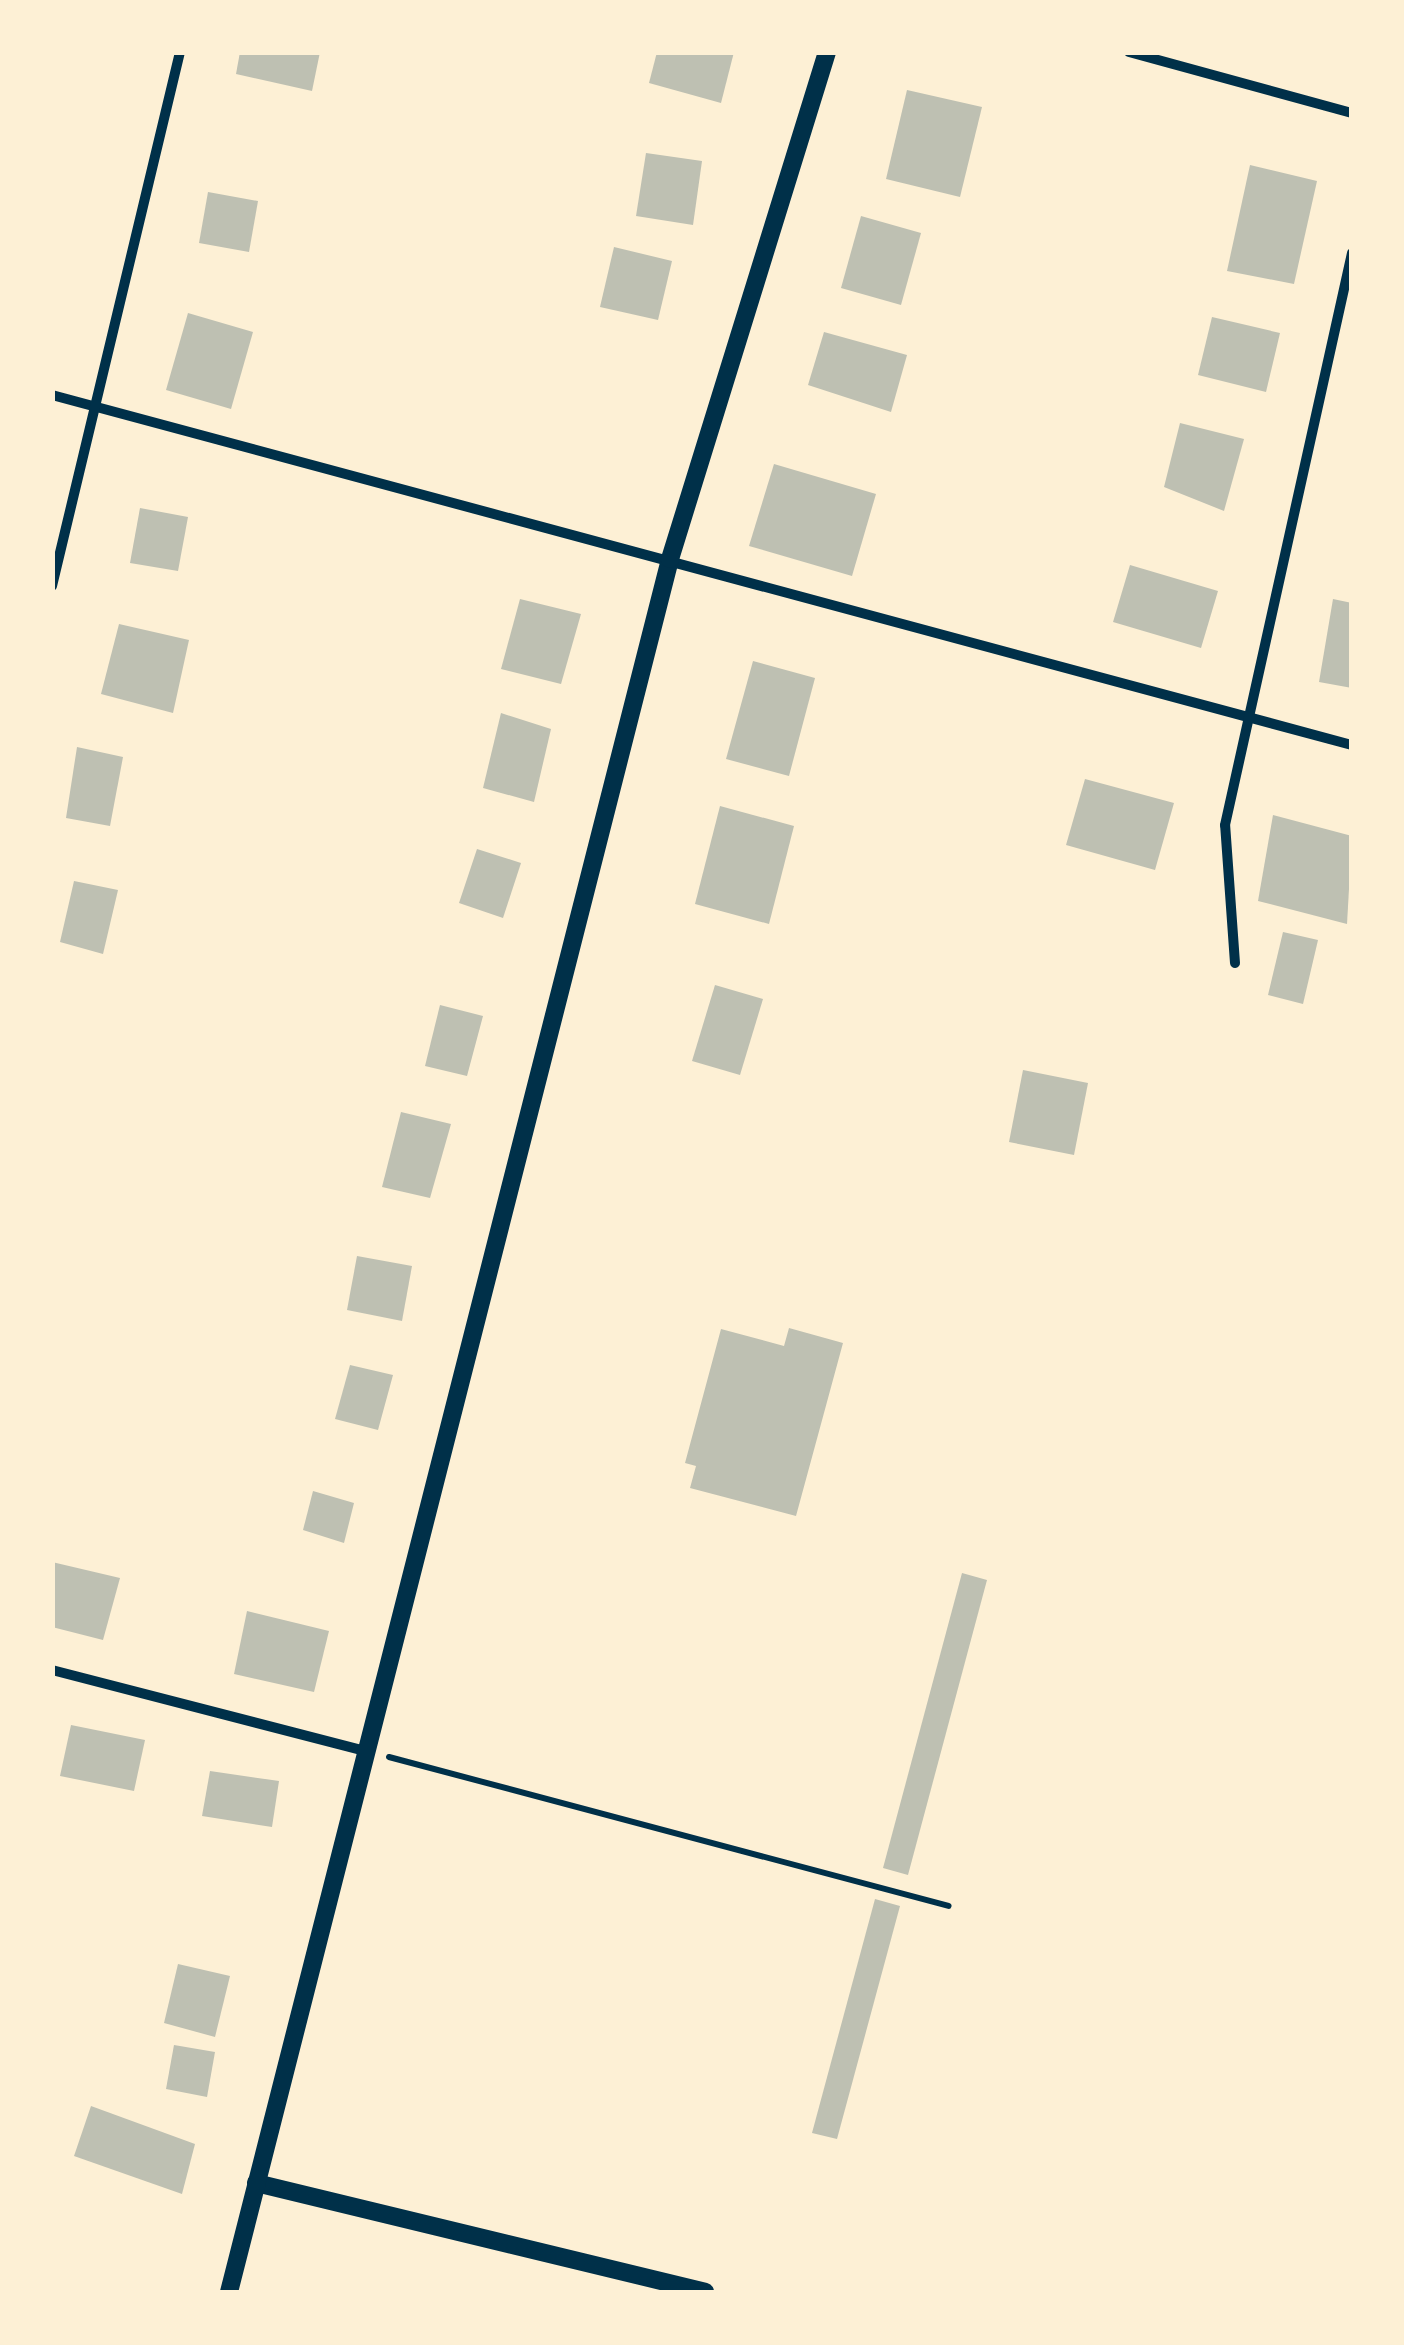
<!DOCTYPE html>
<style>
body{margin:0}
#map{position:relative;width:1404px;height:2345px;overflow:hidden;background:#fdf0d5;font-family:Merriweather,serif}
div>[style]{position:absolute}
.building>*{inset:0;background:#bec0b2}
.path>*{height:6px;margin:-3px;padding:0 3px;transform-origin:3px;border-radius:3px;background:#003049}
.minor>*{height:10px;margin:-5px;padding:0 5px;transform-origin:5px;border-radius:5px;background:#003049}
.tertiary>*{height:18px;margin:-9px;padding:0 9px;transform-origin:9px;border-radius:9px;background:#003049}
span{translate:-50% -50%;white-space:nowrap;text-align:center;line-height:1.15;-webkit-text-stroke:10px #fdf0d5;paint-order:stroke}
.frame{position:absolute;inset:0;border:55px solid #fdf0d5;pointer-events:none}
</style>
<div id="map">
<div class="building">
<div style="clip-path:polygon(240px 52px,320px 52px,312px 91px,236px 74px)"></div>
<div style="clip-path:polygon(657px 52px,734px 52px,721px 103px,649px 83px)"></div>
<div style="clip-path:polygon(907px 90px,982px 107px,960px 197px,886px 179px)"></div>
<div style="clip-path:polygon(646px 153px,702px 161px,693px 225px,636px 216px)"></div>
<div style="clip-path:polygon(1250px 165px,1317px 181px,1294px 284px,1227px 271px)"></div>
<div style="clip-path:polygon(208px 192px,258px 201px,249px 252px,199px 243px)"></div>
<div style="clip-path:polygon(861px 216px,921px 233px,901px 305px,841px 288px)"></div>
<div style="clip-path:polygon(614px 247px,672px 261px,658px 320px,600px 307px)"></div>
<div style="clip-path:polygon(188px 313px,253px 332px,231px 409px,166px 390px)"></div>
<div style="clip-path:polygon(1212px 317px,1280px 333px,1266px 392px,1198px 375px)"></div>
<div style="clip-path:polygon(824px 332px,907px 355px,891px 412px,808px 385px)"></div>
<div style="clip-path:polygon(1180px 423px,1244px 439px,1224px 511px,1164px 487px)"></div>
<div style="clip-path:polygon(774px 464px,876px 494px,852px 576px,749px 546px)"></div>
<div style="clip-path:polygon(140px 508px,188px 517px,178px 571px,130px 563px)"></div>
<div style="clip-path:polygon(1130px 565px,1218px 591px,1201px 648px,1113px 622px)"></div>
<div style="clip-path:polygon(520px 599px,581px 614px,561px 684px,501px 669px)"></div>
<div style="clip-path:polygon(1333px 599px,1352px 603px,1352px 688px,1319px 682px)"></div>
<div style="clip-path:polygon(119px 624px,189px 640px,173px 713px,101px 694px)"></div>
<div style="clip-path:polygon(753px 661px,815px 678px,789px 776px,726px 759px)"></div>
<div style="clip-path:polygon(501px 713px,551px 729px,534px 802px,483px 788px)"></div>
<div style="clip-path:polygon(77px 747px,123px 757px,110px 826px,66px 818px)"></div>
<div style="clip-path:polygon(1085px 779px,1174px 803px,1155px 870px,1066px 845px)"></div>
<div style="clip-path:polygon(720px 806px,794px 826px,769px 924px,695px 904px)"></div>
<div style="clip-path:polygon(1273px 815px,1352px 836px,1347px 924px,1258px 901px)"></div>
<div style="clip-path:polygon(477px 849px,521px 863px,503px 918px,459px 903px)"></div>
<div style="clip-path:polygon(74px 881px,118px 890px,103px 954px,60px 942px)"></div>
<div style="clip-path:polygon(1283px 932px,1318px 940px,1303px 1004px,1268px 995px)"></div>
<div style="clip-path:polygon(715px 985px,763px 999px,740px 1075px,692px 1061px)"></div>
<div style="clip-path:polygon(440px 1005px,483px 1016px,467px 1076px,425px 1066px)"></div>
<div style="clip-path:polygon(1023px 1070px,1088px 1083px,1074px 1155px,1009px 1142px)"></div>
<div style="clip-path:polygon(401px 1112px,451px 1124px,430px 1198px,382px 1187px)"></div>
<div style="clip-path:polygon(357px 1256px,412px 1266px,402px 1321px,347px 1310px)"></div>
<div style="clip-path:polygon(789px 1328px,843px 1343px,796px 1516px,690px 1488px,696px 1466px,685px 1463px,721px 1329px,784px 1346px)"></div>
<div style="clip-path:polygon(350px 1365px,393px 1375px,378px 1430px,335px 1419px)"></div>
<div style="clip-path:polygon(313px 1491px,354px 1503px,344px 1543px,303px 1530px)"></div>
<div style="clip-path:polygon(52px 1562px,120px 1578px,103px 1640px,52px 1627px)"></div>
<div style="clip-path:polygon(962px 1573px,987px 1580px,908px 1875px,883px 1868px)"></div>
<div style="clip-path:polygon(247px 1611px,329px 1631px,314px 1692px,234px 1674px)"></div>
<div style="clip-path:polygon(71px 1725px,145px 1740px,134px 1791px,60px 1776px)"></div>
<div style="clip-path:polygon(210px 1771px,279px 1781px,272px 1827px,202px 1816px)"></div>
<div style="clip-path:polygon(875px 1899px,900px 1906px,837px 2139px,812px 2133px)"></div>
<div style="clip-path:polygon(178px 1964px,230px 1976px,215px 2037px,164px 2023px)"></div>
<div style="clip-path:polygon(174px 2045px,215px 2052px,207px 2097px,166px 2089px)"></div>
<div style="clip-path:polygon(91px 2106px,195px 2144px,182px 2194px,74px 2156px)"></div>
</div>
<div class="path">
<div style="left:389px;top:1757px;width:579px;rotate:14.9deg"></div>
</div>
<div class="minor">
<div style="left:1129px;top:52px;width:231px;rotate:15.3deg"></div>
<div style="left:52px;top:395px;width:1346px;rotate:15.07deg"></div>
<div style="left:52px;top:586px;width:549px;rotate:-76.52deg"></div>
<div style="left:1235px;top:963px;width:138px;rotate:-94.1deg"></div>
<div style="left:1225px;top:825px;width:586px;rotate:-77.48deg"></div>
<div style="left:52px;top:1670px;width:327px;rotate:14.5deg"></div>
</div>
<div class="tertiary">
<div style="left:256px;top:2183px;width:462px;rotate:13.6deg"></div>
<div style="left:229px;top:2292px;width:1788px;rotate:-75.72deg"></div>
<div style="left:670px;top:559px;width:531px;rotate:-72.79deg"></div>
</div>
<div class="frame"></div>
</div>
